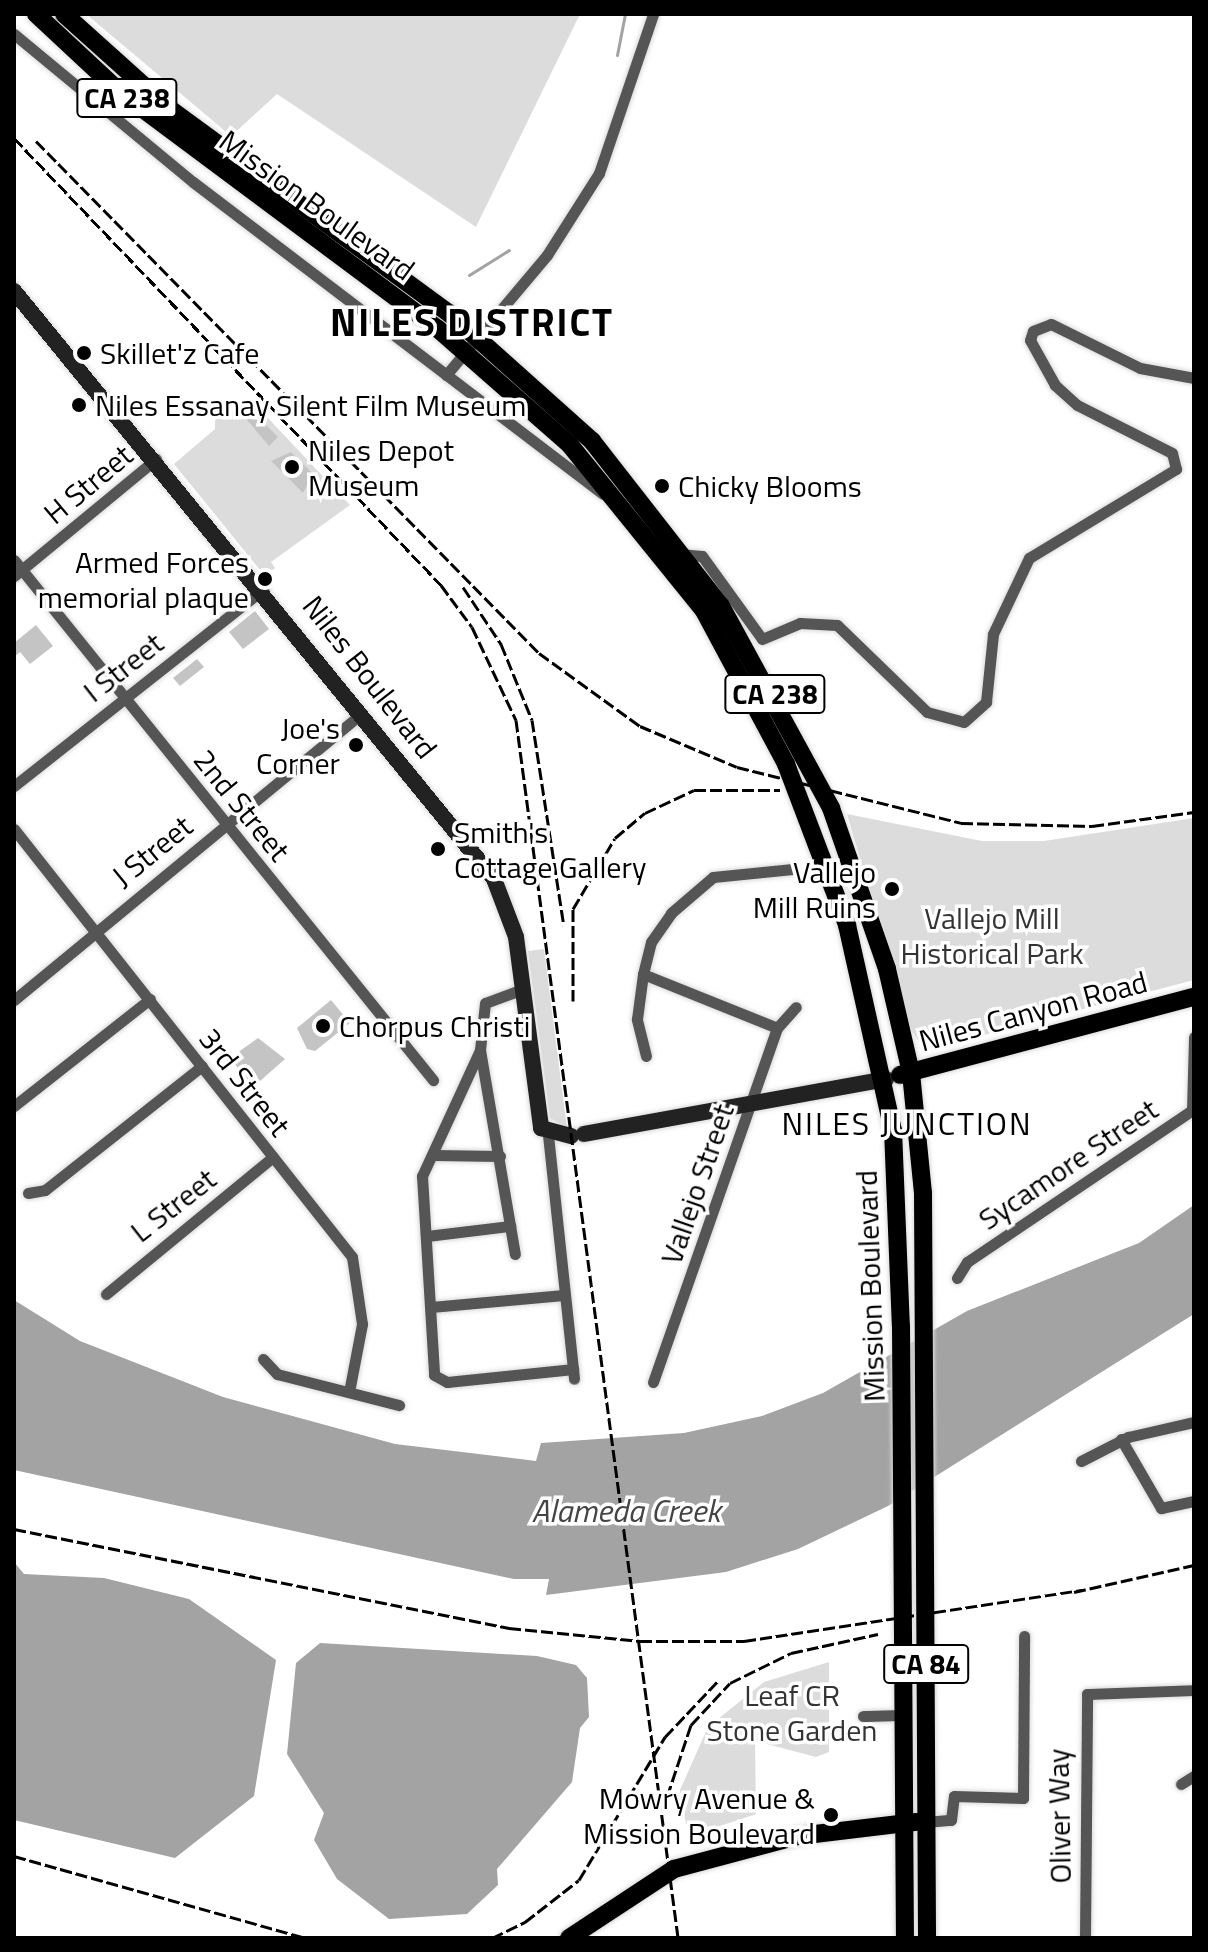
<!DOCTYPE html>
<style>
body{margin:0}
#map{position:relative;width:1208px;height:1952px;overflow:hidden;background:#fff;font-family:"Titillium Web",sans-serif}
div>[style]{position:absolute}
.green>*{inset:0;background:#dcdcdc}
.water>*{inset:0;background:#a3a3a3}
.stream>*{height:3px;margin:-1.5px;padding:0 1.5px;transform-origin:1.5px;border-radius:1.5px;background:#a3a3a3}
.building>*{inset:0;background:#c4c4c4}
.roads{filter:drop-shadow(0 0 2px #dbdbdb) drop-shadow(0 0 2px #dbdbdb)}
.street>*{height:11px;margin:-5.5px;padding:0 5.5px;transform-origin:5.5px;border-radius:5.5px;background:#555}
.secondary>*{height:16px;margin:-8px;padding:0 8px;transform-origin:8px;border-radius:8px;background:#222}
.primary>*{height:18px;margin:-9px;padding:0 9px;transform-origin:9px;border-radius:9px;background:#000}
.rail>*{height:3px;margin-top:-1.5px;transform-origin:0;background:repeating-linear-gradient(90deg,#000 0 12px,transparent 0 16px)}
.dots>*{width:22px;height:22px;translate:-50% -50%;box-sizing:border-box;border:4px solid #fff;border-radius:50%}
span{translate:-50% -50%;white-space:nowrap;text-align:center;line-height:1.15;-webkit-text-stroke:7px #fff;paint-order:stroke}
.shield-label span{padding:2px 6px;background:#fff;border:2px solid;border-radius:6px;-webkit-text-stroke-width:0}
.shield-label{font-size:28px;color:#000;font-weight:700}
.street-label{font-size:30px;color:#000}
.poi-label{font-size:30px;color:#000}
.left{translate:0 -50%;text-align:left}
.right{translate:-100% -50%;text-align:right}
.park-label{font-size:30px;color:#333}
.neighbourhood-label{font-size:32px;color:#000;letter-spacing:2px}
.water-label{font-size:32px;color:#444;font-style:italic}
.district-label{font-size:38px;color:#000;font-weight:700;letter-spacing:2px}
.frame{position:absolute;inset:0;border:16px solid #000;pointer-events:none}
</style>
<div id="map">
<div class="green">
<div style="clip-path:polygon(86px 14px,580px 14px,476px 227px,277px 94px,231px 136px)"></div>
<div style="clip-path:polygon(250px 399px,350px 505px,271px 562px,275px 568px,265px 576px,174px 464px,215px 429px,215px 420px)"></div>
<div style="clip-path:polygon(847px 814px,982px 841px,1044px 841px,1194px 818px,1194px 980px,942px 1046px,921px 1045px,910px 1028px)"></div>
<div style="clip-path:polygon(544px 949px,567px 1128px,550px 1118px,528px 951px)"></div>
<div style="clip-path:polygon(829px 1662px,829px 1752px,816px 1757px,755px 1741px,756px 1814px,714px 1828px,686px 1824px,680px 1790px,708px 1727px,764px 1682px)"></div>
</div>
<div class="water">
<div style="clip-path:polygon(1194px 1205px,1194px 1314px,888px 1506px,798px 1549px,726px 1572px,546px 1595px,549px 1579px,514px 1579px,14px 1470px,14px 1300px,80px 1341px,223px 1397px,395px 1444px,536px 1461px,541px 1443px,684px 1433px,762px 1416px,823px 1393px,967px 1311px,1139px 1243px)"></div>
<div style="clip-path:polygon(14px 1562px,24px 1574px,104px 1578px,189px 1599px,276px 1660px,254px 1796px,175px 1858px,14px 1820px)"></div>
<div style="clip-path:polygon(320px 1643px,537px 1656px,576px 1665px,587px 1678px,589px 1717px,580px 1728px,572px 1782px,497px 1869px,498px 1885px,467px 1914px,389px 1919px,337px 1879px,314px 1840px,324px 1813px,287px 1754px,296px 1663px)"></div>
</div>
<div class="stream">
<div style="left:617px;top:55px;width:42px;rotate:-79deg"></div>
<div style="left:469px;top:275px;width:47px;rotate:-32deg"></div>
</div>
<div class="building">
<div style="clip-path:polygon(249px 408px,278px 437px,269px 446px,242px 414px)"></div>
<div style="clip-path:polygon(291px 452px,313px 474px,303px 493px,271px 461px)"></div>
<div style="clip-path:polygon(255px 611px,269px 629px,243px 649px,229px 632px)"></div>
<div style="clip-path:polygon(36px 625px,53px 646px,30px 664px,20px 652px,14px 657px,14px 643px)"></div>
<div style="clip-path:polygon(197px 659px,204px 667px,180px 686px,173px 678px)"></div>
<div style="clip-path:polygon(331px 1000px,350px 1023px,315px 1051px,307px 1049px,297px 1028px)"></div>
<div style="clip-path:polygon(258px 1038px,285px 1059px,253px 1087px,230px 1058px)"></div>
</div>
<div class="roads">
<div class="street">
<div style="left:14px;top:34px;width:232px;rotate:39.6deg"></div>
<div style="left:193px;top:182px;width:515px;rotate:37.27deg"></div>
<div style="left:446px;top:375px;width:157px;rotate:-49.9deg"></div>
<div style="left:547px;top:255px;width:97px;rotate:-57.6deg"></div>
<div style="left:599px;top:173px;width:168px;rotate:-71.2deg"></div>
<div style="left:679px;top:554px;width:23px;rotate:5deg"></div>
<div style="left:702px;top:556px;width:102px;rotate:54.1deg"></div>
<div style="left:762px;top:639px;width:41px;rotate:-22.8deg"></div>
<div style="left:800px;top:623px;width:37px;rotate:3deg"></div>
<div style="left:837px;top:625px;width:125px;rotate:44deg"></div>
<div style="left:927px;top:712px;width:38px;rotate:15deg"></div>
<div style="left:964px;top:722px;width:30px;rotate:-42deg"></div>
<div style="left:986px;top:702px;width:68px;rotate:-84.1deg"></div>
<div style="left:993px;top:634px;width:84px;rotate:-64.7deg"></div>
<div style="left:1029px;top:558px;width:172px;rotate:-31.2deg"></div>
<div style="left:1176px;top:469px;width:16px;rotate:-104deg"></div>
<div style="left:1172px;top:453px;width:106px;rotate:-153.2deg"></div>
<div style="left:1077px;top:405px;width:30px;rotate:-138deg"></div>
<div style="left:1055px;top:385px;width:51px;rotate:-119.1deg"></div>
<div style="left:1030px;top:340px;width:9px;rotate:-72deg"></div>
<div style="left:1033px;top:331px;width:19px;rotate:-21deg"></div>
<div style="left:1051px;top:324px;width:99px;rotate:26.3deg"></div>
<div style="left:1140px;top:368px;width:55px;rotate:10.5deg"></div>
<div style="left:14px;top:560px;width:668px;rotate:51.14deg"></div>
<div style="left:14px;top:576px;width:184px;rotate:-39.5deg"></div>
<div style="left:14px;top:786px;width:318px;rotate:-38.3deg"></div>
<div style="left:14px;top:829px;width:545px;rotate:51.7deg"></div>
<div style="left:352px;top:1257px;width:68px;rotate:81.5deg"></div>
<div style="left:362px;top:1324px;width:69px;rotate:100.8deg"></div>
<div style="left:643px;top:974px;width:144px;rotate:21.9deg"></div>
<div style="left:523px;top:989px;width:40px;rotate:159.8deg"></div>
<div style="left:485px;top:1003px;width:47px;rotate:96.1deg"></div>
<div style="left:480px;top:1050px;width:139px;rotate:114.7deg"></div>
<div style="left:422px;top:1176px;width:199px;rotate:86.5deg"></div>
<div style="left:434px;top:1375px;width:15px;rotate:28deg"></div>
<div style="left:447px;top:1382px;width:127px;rotate:-5.9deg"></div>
<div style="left:14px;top:1000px;width:451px;rotate:-39.5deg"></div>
<div style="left:480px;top:1050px;width:207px;rotate:80.3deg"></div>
<div style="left:646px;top:1056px;width:38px;rotate:-104deg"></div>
<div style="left:637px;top:1019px;width:45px;rotate:-82.4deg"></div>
<div style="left:643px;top:974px;width:33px;rotate:-76deg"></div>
<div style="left:651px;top:942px;width:35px;rotate:-55deg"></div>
<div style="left:671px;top:913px;width:55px;rotate:-40.6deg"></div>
<div style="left:713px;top:877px;width:80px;rotate:-5.7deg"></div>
<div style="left:14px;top:1106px;width:173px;rotate:-38.2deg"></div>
<div style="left:548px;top:1135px;width:245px;rotate:83.9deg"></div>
<div style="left:434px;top:1155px;width:66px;rotate:0.9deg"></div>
<div style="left:28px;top:1193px;width:17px;rotate:-10deg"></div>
<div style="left:45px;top:1190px;width:200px;rotate:-38.3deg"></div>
<div style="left:427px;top:1236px;width:84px;rotate:-6.9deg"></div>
<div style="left:957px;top:1278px;width:19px;rotate:-58deg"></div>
<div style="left:967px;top:1262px;width:272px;rotate:-34deg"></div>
<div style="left:1192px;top:1110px;width:73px;rotate:-88.4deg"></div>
<div style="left:106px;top:1294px;width:216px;rotate:-39.4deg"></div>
<div style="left:431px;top:1307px;width:133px;rotate:-5.2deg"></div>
<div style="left:263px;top:1359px;width:21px;rotate:47deg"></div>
<div style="left:277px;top:1374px;width:126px;rotate:14.3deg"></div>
<div style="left:653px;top:1382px;width:375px;rotate:-70.7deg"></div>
<div style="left:777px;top:1028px;width:28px;rotate:-48deg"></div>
<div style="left:1121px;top:1439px;width:80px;rotate:59.9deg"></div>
<div style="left:1161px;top:1508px;width:34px;rotate:-12deg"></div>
<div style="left:1081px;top:1461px;width:53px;rotate:-27.1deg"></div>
<div style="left:1128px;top:1437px;width:68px;rotate:-12.8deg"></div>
<div style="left:863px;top:1716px;width:41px;rotate:-1.4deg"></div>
<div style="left:1181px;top:1784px;width:15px;rotate:-32deg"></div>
<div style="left:926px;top:1822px;width:25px;rotate:-5deg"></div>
<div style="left:951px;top:1820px;width:24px;rotate:-83deg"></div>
<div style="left:954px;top:1796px;width:69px;rotate:1.7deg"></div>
<div style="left:1023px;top:1798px;width:162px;rotate:-89.6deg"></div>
<div style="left:1085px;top:1938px;width:244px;rotate:-89.5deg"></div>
<div style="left:1087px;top:1694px;width:107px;rotate:-2.1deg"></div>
</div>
<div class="secondary">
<div style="left:14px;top:291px;width:759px;rotate:50.77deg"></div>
<div style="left:494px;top:879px;width:62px;rotate:69.2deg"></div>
<div style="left:516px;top:937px;width:193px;rotate:82.5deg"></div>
<div style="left:541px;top:1128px;width:31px;rotate:15deg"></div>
<div style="left:584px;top:1134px;width:307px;rotate:-10.3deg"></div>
</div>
<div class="primary">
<div style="left:36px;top:14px;width:115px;rotate:42.9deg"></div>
<div style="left:120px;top:92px;width:397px;rotate:36.7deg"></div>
<div style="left:438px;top:329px;width:176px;rotate:41.3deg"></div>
<div style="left:570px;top:445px;width:211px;rotate:51deg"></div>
<div style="left:703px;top:609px;width:176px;rotate:61.8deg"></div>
<div style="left:786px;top:764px;width:172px;rotate:69.2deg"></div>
<div style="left:847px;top:925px;width:210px;rotate:77.4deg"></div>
<div style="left:893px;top:1130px;width:196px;rotate:87.7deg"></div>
<div style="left:901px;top:1326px;width:612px;rotate:89.63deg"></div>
<div style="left:64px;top:14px;width:142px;rotate:41.9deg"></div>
<div style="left:170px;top:109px;width:346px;rotate:36.2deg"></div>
<div style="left:449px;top:313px;width:192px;rotate:41.8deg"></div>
<div style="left:592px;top:441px;width:209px;rotate:52deg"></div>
<div style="left:721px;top:606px;width:230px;rotate:61.4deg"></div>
<div style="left:831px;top:808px;width:170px;rotate:70.8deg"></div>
<div style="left:887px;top:969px;width:107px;rotate:77deg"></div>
<div style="left:911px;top:1073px;width:121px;rotate:84.3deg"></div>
<div style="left:923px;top:1193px;width:745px;rotate:89.69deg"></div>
<div style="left:900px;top:1075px;width:304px;rotate:-14.9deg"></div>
<div style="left:569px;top:1938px;width:126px;rotate:-33.3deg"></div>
<div style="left:674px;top:1869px;width:128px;rotate:-14.9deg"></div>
<div style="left:798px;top:1836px;width:119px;rotate:-6.8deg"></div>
</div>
</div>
<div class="rail">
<div style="left:14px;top:138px;width:618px;rotate:46.31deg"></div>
<div style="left:441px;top:585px;width:52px;rotate:53.6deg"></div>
<div style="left:472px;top:627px;width:103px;rotate:64.7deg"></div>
<div style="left:516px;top:720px;width:1229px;rotate:82.42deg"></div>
<div style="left:36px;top:141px;width:718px;rotate:45.51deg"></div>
<div style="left:539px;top:653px;width:125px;rotate:35.9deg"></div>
<div style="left:640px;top:726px;width:105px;rotate:22.9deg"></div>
<div style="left:737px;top:767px;width:231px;rotate:14deg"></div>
<div style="left:961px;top:823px;width:131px;rotate:1.3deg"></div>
<div style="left:1092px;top:826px;width:103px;rotate:-7.8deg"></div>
<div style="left:463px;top:587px;width:69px;rotate:56.3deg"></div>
<div style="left:501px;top:644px;width:82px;rotate:67.8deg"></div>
<div style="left:532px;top:720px;width:208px;rotate:81.2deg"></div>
<div style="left:573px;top:1001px;width:92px;rotate:-90deg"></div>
<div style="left:573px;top:909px;width:82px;rotate:-59.4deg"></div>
<div style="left:615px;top:838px;width:39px;rotate:-40deg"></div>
<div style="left:645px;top:813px;width:54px;rotate:-25.1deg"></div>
<div style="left:694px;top:790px;width:86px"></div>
<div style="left:14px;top:1529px;width:505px;rotate:11.31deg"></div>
<div style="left:509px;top:1628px;width:132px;rotate:5.7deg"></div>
<div style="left:640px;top:1641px;width:104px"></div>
<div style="left:744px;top:1641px;width:342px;rotate:-8.6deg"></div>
<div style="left:1074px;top:1592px;width:123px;rotate:-12.7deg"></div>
<div style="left:667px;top:1797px;width:76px;rotate:-71.6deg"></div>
<div style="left:691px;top:1725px;width:57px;rotate:-47.1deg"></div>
<div style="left:730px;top:1683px;width:68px;rotate:-26.2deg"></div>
<div style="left:791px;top:1653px;width:89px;rotate:-12.3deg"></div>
<div style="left:14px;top:1856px;width:302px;rotate:15.7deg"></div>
<div style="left:492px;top:1938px;width:37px;rotate:-26deg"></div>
<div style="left:525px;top:1922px;width:68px;rotate:-37.9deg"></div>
<div style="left:579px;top:1880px;width:167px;rotate:-59deg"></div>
<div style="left:665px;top:1737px;width:77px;rotate:-46.6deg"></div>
</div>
<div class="dots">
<div style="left:84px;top:353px;background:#000"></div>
<div style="left:79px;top:405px;background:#000"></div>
<div style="left:292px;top:467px;background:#000"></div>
<div style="left:662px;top:486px;background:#000"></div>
<div style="left:265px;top:579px;background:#000"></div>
<div style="left:356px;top:745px;background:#000"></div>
<div style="left:438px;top:849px;background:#000"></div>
<div style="left:892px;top:889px;background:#000"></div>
<div style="left:323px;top:1026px;background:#000"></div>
<div style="left:831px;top:1815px;background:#000"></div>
</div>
<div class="shield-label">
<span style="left:127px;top:98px">CA 238</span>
<span style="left:775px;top:694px">CA 238</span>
<span style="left:926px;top:1664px">CA 84</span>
</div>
<div class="street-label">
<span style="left:317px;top:205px;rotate:36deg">Mission Boulevard</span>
<span style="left:88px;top:484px;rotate:-40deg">H Street</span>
<span style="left:123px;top:667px;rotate:-38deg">I Street</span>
<span style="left:370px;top:677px;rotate:52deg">Niles Boulevard</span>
<span style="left:242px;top:805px;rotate:51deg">2nd Street</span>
<span style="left:152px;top:851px;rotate:-39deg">J Street</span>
<span style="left:1033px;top:1011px;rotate:-15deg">Niles Canyon Road</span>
<span style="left:245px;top:1082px;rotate:52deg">3rd Street</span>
<span style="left:1068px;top:1164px;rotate:-34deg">Sycamore Street</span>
<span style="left:697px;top:1184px;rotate:-71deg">Vallejo Street</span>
<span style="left:173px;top:1205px;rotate:-38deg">L Street</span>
<span style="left:870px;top:1286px;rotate:-92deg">Mission Boulevard</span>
<span style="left:1059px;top:1816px;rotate:-91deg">Oliver Way</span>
</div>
<div class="poi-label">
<span class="left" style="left:100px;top:353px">Skillet'z Cafe</span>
<span class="left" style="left:95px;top:405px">Niles Essanay Silent Film Museum</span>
<span class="left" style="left:308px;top:467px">Niles Depot<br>Museum</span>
<span class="left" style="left:678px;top:486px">Chicky Blooms</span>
<span class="right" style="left:249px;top:579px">Armed Forces<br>memorial plaque</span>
<span class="right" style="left:340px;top:745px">Joe's<br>Corner</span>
<span class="left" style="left:454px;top:849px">Smith's<br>Cottage Gallery</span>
<span class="right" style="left:876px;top:889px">Vallejo<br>Mill Ruins</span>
<span class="left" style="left:339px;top:1026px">Chorpus Christi</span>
<span class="right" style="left:815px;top:1815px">Mowry Avenue &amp;<br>Mission Boulevard</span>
</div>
<div class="park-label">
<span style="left:992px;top:935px">Vallejo Mill<br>Historical Park</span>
<span style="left:792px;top:1712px">Leaf CR<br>Stone Garden</span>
</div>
<div class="neighbourhood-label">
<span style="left:907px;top:1123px">NILES JUNCTION</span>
</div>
<div class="water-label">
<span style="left:626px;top:1510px">Alameda Creek</span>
</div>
<div class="district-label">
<span style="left:472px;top:323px">NILES DISTRICT</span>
</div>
<div class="frame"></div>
</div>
